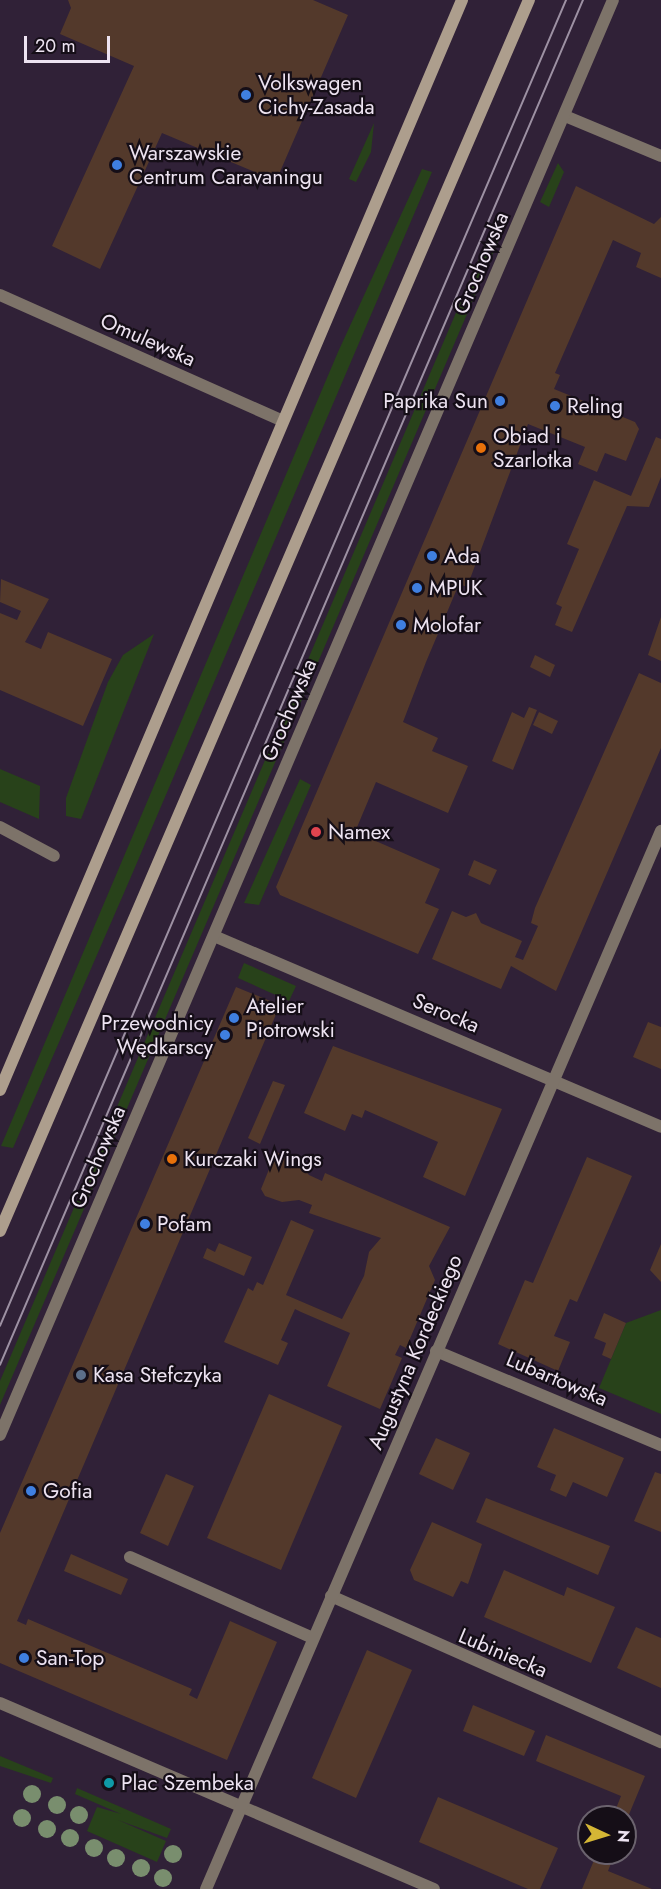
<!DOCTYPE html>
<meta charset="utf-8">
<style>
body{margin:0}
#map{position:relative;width:661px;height:1889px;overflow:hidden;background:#302137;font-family:Jost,sans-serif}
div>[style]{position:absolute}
.green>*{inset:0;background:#28421a}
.building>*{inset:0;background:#53392b}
.service>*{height:12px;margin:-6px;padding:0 6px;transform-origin:6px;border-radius:6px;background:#7d7369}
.minor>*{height:12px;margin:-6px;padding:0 6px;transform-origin:6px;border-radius:6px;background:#7d7369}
.secondary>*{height:12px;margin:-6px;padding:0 6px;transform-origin:6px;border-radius:6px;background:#ad9e8d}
.tram>*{height:1.5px;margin:-0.75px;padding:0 0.75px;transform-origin:0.75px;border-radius:0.75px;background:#9d91a3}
.trees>*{width:18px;height:18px;margin:-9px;border-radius:50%;background:#798e6e}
.dots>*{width:16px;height:16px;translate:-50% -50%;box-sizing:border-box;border:3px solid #150e17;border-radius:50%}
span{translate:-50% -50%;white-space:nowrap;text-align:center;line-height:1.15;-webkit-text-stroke:4.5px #150e17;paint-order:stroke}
.poi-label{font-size:21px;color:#ede3f1}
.left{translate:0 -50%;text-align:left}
.right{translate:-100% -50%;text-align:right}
.street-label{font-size:21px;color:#ede3f1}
.north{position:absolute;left:577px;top:1805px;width:60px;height:60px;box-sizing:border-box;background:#150e17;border:2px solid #6b636e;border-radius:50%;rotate:94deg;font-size:16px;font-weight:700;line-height:24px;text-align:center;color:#ede3f1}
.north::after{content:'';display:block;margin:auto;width:21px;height:27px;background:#d4b635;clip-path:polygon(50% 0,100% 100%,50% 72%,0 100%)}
.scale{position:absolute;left:24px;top:36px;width:86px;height:27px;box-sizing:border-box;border:3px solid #ede3f1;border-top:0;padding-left:8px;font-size:18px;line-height:21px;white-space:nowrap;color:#ede3f1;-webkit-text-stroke:4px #150e17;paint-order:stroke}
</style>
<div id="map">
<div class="green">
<div style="clip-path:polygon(374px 123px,371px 152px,356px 182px,349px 179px)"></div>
<div style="clip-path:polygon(558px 163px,564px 172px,549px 207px,540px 202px)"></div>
<div style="clip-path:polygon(422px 169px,432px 172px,130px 879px,13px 1148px,1px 1146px,338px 352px)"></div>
<div style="clip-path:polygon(493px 226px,503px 230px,0 1405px,0 1381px)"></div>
<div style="clip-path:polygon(154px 634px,81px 819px,66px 816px,66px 798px,108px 682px,123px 655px)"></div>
<div style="clip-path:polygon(0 769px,40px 786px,39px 819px,0 802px)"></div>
<div style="clip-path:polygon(300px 779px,311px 785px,259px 905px,244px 903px)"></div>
<div style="clip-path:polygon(244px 963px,296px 986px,289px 1001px,238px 978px)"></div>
<div style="clip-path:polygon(661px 1310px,661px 1414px,599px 1388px,626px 1323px)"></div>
<div style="clip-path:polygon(0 1756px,53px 1778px,51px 1783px,0 1766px)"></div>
<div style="clip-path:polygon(77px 1788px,171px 1829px,167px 1838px,118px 1820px,166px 1841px,157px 1862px,87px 1831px,97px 1807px,121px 1814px,75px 1794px)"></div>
</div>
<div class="building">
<div style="clip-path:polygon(68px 0,313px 0,348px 15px,276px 181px,162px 133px,100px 269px,52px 246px,134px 66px,60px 34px,71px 8px)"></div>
<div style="clip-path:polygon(576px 186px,654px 224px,661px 217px,661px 278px,636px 267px,641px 253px,613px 240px,555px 373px,560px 375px,554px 389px,635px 422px,639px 429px,626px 461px,605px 453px,597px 472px,578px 464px,585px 447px,528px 424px,467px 587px,459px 584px,426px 662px,403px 722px,438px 738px,432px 751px,468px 766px,448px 813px,376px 782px,355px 832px,440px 869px,425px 903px,439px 909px,418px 954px,280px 895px,276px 887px)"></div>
<div style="clip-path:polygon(656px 437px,661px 439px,661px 477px,649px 507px,627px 506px,572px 632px,555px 625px,562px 607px,556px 604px,579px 549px,567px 544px,594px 480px,631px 496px)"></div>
<div style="clip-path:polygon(1px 579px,49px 599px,25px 642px,41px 649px,48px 632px,112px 659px,83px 726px,0 690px,0 613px,17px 620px,21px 611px,0 602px)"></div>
<div style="clip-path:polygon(661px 617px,661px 661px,648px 655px)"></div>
<div style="clip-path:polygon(535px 655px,555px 665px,550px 677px,530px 667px)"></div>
<div style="clip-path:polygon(639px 673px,661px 683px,661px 748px,556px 991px,511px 966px,501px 989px,432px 959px,452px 911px,466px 917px,476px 913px,481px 923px,522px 941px,515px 957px,523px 960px,538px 926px,531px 923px,535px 908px)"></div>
<div style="clip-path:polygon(529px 707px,537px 710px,513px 770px,492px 761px,512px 712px,524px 718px)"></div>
<div style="clip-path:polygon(539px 712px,558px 721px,552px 734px,533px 725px)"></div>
<div style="clip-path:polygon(474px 860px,497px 870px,490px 885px,468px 875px)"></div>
<div style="clip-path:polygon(236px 987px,280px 1005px,17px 1621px,26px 1625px,28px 1619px,192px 1689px,189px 1695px,197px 1699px,230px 1621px,277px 1642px,227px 1760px,0 1663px,0 1533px)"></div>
<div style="clip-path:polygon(648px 1022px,661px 1027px,661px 1069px,633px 1057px)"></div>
<div style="clip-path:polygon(333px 1046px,502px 1109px,465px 1196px,423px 1177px,438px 1142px,365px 1110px,362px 1118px,352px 1114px,345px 1131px,304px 1113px)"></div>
<div style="clip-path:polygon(273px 1081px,285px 1085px,260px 1144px,248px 1138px)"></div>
<div style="clip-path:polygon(276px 1152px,299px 1162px,309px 1175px,322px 1181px,325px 1173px,450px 1227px,429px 1266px,435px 1280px,406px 1348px,400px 1345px,395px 1355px,402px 1358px,380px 1409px,327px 1386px,350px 1333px,301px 1312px,295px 1309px,281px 1340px,288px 1343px,278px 1365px,224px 1342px,248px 1288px,253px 1291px,257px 1282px,263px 1285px,291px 1220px,314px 1230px,286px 1295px,342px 1319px,364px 1276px,369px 1252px,381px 1238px,309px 1213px,312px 1205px,299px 1200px,282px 1202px,265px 1196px,261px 1189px)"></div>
<div style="clip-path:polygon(587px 1157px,632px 1176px,577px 1302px,570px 1299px,554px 1336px,570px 1342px,558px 1371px,498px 1344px,525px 1280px,533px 1283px)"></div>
<div style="clip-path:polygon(219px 1243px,252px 1257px,244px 1276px,203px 1258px,207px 1248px,215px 1252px)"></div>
<div style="clip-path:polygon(661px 1244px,661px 1282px,650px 1270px)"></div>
<div style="clip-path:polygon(604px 1313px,626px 1323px,611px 1359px,602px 1355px,606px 1343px,594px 1338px)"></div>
<div style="clip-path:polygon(269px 1394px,342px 1426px,281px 1570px,207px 1538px)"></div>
<div style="clip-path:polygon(554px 1428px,624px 1458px,607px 1497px,573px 1482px,566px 1497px,550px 1490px,556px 1475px,537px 1467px)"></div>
<div style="clip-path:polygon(436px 1438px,470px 1453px,453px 1490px,419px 1474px)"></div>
<div style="clip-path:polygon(655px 1472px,661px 1474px,661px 1532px,634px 1521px)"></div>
<div style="clip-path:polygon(166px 1474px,194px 1486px,168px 1546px,140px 1533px)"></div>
<div style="clip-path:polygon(486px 1498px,610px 1546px,598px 1575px,476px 1522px)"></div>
<div style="clip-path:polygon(432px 1522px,482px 1544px,468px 1584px,461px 1581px,453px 1597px,414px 1580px,410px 1570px)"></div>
<div style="clip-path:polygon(71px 1554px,128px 1579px,121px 1595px,64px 1571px)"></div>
<div style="clip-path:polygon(504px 1570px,564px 1596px,567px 1587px,615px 1607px,591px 1663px,484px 1617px)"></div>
<div style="clip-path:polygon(636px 1627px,661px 1638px,661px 1688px,617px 1668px)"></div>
<div style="clip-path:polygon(367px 1650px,412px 1670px,356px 1798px,312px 1778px)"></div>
<div style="clip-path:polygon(473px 1705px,535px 1731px,524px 1756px,463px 1731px)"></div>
<div style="clip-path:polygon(546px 1735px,645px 1776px,625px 1824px,625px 1817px,613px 1816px,621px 1796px,536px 1761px)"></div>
<div style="clip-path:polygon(438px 1797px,558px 1848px,540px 1889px,528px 1889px,419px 1842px)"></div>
<div style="clip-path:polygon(597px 1853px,615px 1853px,608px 1871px,652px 1889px,582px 1889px)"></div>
</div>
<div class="service">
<div style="left:0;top:827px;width:61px;rotate:28.2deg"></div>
<div style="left:130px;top:1557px;width:200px;rotate:23.9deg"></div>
</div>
<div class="minor">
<div style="left:565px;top:116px;width:104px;rotate:22.6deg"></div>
<div style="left:0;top:295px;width:308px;rotate:24deg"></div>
<div style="left:214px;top:936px;width:486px;rotate:23.1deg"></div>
<div style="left:436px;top:1351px;width:244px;rotate:22.7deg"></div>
<div style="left:0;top:1435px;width:1560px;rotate:-66.87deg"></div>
<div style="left:331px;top:1596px;width:361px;rotate:23.9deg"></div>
<div style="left:0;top:1703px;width:472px;rotate:23.2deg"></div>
<div style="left:206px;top:1889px;width:1152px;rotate:-66.73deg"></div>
</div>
<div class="secondary">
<div style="left:0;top:1090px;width:1184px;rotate:-67.03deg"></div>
<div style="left:0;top:1231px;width:1340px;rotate:-66.75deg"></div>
</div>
<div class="tram">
<div style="left:0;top:1326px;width:1442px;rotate:-66.88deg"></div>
<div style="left:0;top:1365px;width:1484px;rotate:-66.87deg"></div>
</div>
<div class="trees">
<div style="left:32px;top:1794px"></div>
<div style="left:57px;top:1805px"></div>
<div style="left:79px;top:1815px"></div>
<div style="left:22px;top:1818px"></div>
<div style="left:47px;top:1829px"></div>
<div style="left:70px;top:1838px"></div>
<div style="left:94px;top:1848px"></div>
<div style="left:173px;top:1854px"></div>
<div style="left:116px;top:1858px"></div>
<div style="left:141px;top:1868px"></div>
<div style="left:163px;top:1878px"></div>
</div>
<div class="dots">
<div style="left:246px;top:95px;background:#3f7fe0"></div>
<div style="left:117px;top:165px;background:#3f7fe0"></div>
<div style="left:500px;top:401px;background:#3f7fe0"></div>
<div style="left:555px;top:406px;background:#3f7fe0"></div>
<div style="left:481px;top:448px;background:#e8710a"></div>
<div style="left:432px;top:556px;background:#3f7fe0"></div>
<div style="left:417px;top:588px;background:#3f7fe0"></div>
<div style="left:401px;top:625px;background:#3f7fe0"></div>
<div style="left:316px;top:832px;background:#e0444e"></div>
<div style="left:234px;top:1018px;background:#3f7fe0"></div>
<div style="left:225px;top:1035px;background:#3f7fe0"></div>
<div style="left:172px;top:1159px;background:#e8710a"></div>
<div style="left:145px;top:1224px;background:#3f7fe0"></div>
<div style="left:81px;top:1375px;background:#5c6f8a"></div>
<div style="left:31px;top:1491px;background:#3f7fe0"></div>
<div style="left:24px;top:1658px;background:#3f7fe0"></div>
<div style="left:109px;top:1783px;background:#0f9aa8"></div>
</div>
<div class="poi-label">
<span class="left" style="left:258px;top:95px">Volkswagen<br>Cichy-Zasada</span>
<span class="left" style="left:129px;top:165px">Warszawskie<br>Centrum Caravaningu</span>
<span class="right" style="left:488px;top:401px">Paprika Sun</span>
<span class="left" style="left:567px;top:406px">Reling</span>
<span class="left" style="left:493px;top:448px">Obiad i<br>Szarlotka</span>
<span class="left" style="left:444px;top:556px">Ada</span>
<span class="left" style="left:429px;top:588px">MPUK</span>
<span class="left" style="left:413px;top:625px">Molofar</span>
<span class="left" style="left:328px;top:832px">Namex</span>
<span class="left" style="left:246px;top:1018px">Atelier<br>Piotrowski</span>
<span class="right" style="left:213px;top:1035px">Przewodnicy<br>Wędkarscy</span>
<span class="left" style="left:184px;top:1159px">Kurczaki Wings</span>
<span class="left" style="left:157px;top:1224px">Pofam</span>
<span class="left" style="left:93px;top:1375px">Kasa Stefczyka</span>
<span class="left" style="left:43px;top:1491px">Gofia</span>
<span class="left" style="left:36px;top:1658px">San-Top</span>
<span class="left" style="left:121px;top:1783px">Plac Szembeka</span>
</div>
<div class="street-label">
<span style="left:481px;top:263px;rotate:-67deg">Grochowska</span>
<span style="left:148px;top:340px;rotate:24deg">Omulewska</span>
<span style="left:289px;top:710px;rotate:-67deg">Grochowska</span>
<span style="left:446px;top:1013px;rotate:23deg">Serocka</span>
<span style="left:98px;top:1157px;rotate:-67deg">Grochowska</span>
<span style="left:415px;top:1352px;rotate:-67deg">Augustyna Kordeckiego</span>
<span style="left:557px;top:1379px;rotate:23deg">Lubartowska</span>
<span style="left:503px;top:1653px;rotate:23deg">Lubiniecka</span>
</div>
<div class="north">N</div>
<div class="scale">20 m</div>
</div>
